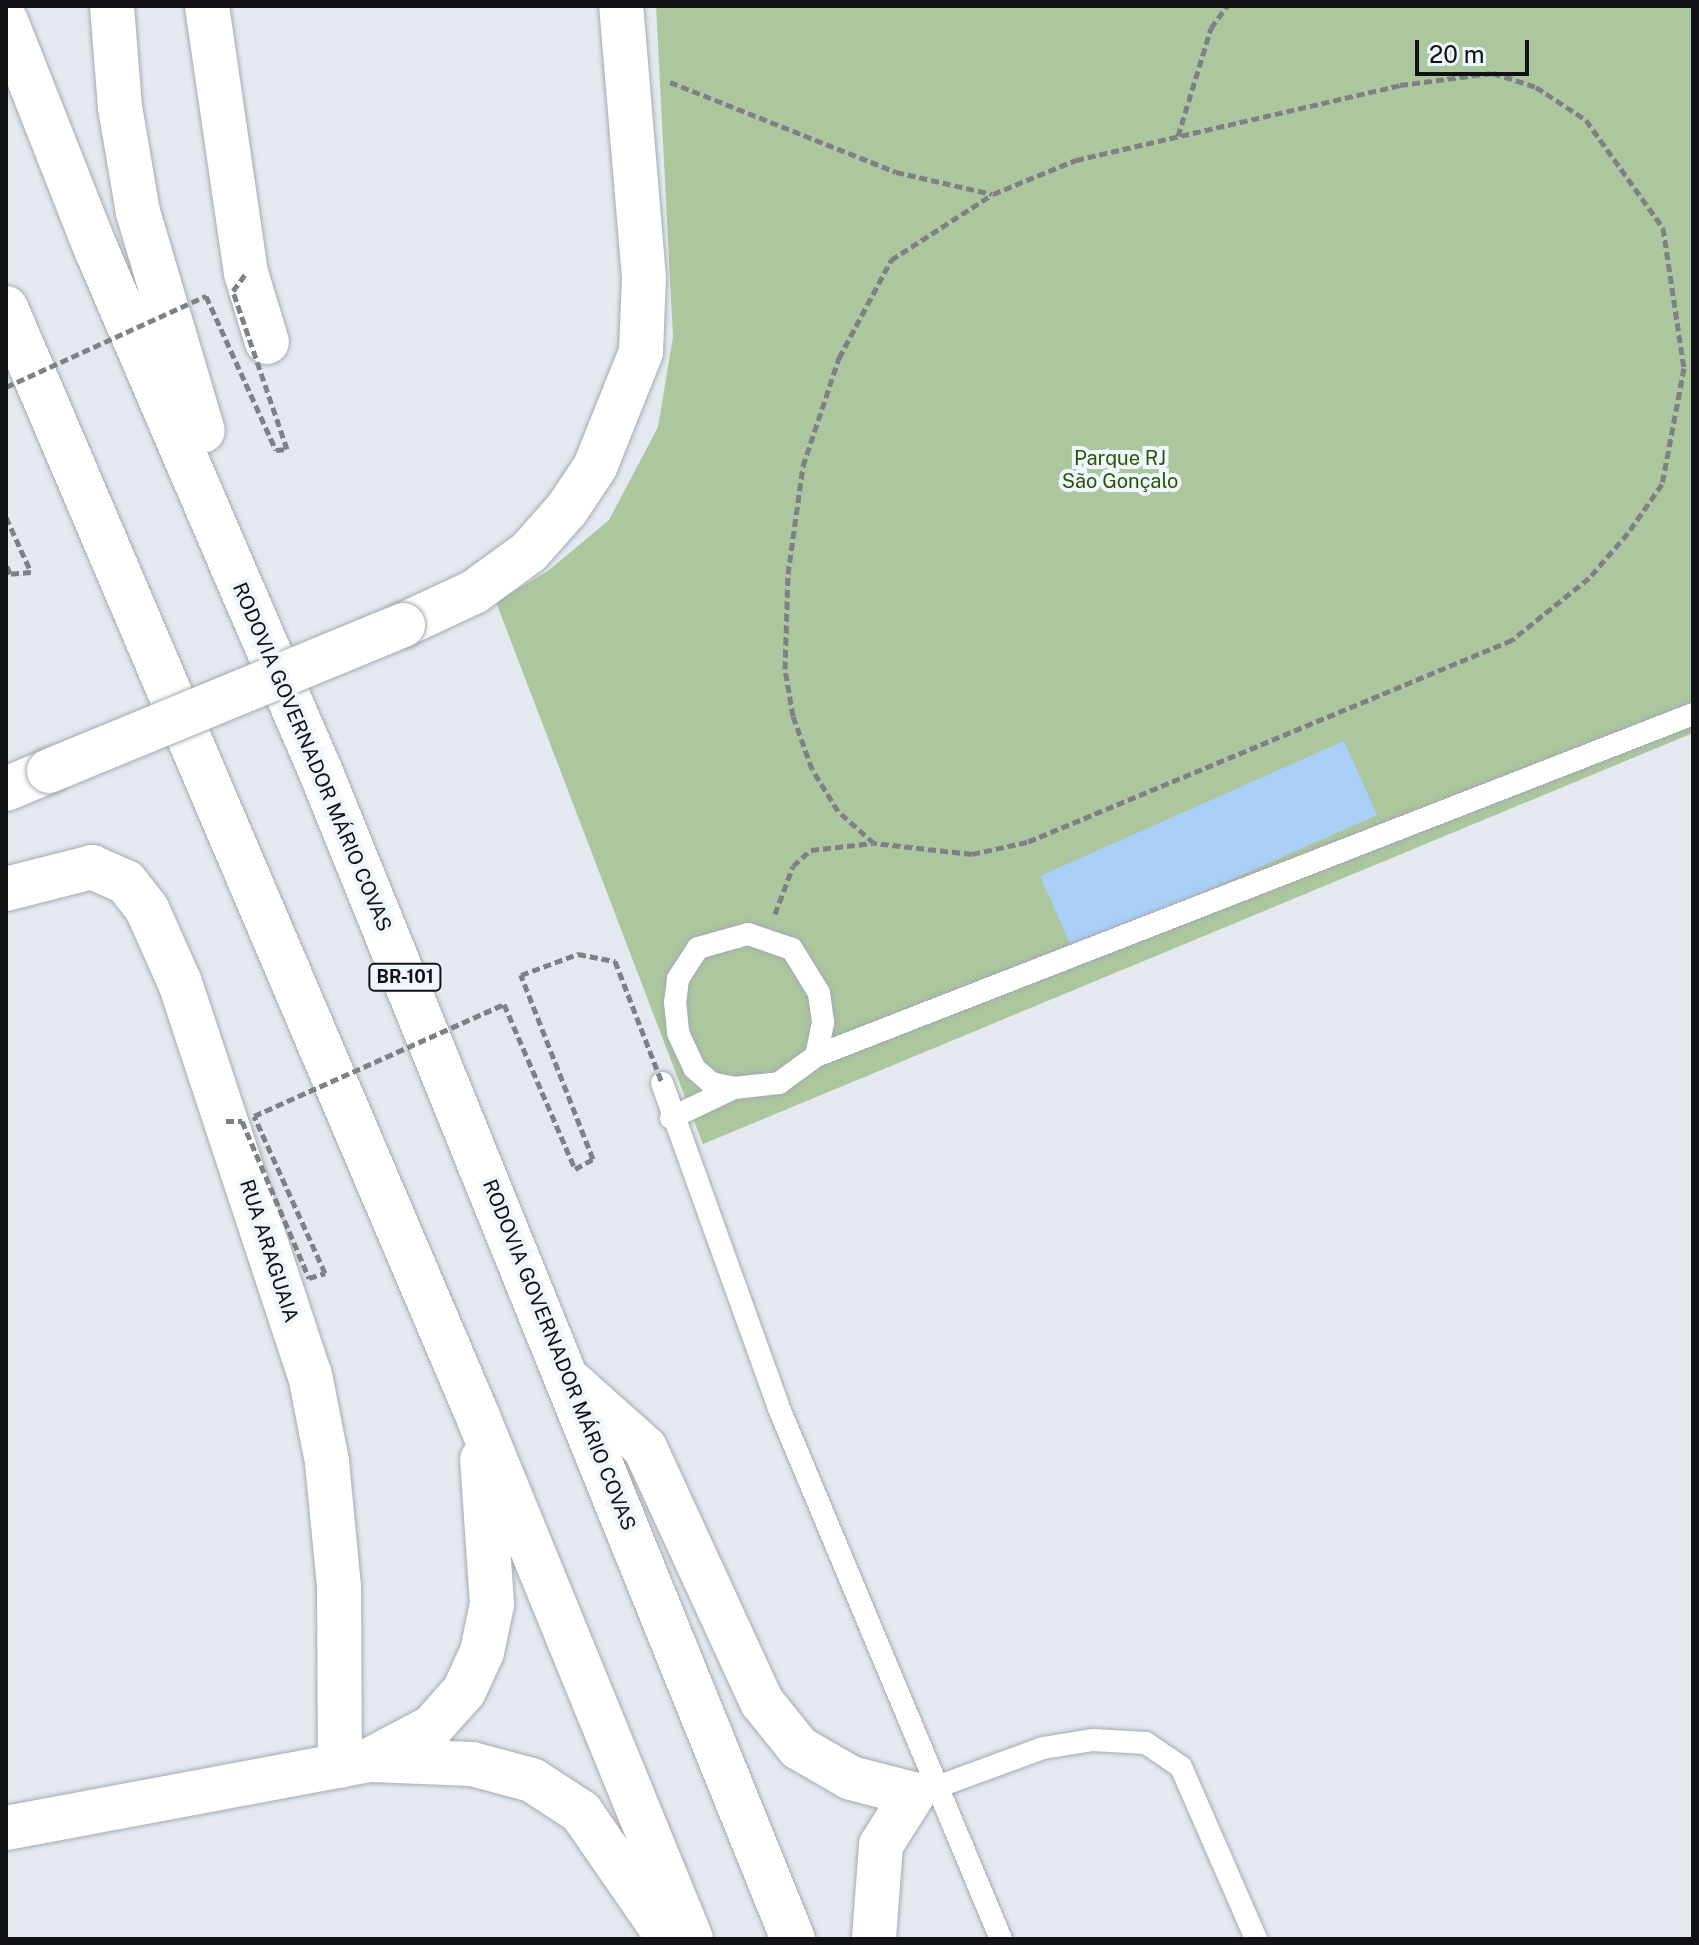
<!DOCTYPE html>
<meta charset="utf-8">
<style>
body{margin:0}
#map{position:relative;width:1699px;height:1945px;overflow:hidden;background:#e3e9ef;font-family:"Public Sans",sans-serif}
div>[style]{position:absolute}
.green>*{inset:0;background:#acc69e}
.building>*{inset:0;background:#aad0f7}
.path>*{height:5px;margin-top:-2.5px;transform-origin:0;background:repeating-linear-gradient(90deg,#7d8185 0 8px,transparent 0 12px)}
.roads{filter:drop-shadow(0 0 2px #a4aab0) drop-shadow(0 0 2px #a4aab0)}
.service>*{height:22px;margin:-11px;padding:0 11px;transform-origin:11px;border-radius:11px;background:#fff}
.minor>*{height:44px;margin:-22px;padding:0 22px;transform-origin:22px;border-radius:22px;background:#fff}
.secondary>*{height:44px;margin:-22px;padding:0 22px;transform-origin:22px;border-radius:22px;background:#fff}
.motorway>*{height:44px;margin:-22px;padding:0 22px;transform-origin:22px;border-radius:22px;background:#fff}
.path-bridge>*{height:5px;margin-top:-2.5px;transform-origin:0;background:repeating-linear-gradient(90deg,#7d8185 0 8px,transparent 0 12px)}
.bridges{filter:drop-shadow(0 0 2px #a4aab0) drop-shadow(0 0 2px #a4aab0)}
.secondary-bridge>*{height:44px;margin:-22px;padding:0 22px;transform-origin:22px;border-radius:22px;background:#fff}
span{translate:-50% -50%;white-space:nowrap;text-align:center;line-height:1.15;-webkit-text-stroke:8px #f0f6fd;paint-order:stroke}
.shield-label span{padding:2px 6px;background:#f0f6fd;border:2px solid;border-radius:6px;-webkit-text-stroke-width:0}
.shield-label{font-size:18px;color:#101215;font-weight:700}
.park-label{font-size:20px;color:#2b5400}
.street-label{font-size:20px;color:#101215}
.frame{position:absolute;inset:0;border:8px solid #101215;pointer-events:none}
.scale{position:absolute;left:1415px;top:40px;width:114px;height:36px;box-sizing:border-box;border:4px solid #101215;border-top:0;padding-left:10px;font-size:24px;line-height:28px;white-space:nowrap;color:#101215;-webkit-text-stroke:6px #f0f6fd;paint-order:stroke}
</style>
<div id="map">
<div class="green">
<div style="clip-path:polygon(656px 6px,1693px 6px,1693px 733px,703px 1144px,496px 602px,548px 571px,609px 520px,658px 427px,673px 337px)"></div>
</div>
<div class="building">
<div style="clip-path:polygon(1344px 741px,1377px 815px,1073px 950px,1040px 876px)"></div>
</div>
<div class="path">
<div style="left:1493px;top:73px;width:45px;rotate:18deg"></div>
<div style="left:1536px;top:87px;width:60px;rotate:33.4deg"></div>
<div style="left:1586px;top:120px;width:133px;rotate:54.5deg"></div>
<div style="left:1663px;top:228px;width:142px;rotate:81.5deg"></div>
<div style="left:1684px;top:368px;width:118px;rotate:100.7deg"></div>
<div style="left:1662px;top:484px;width:60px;rotate:124.8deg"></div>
<div style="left:1628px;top:533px;width:60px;rotate:130.9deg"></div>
<div style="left:1589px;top:578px;width:99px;rotate:141.2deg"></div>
<div style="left:1512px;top:640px;width:525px;rotate:157.39deg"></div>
<div style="left:1027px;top:842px;width:56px;rotate:167.7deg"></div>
<div style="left:972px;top:854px;width:99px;rotate:-173.6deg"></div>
<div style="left:874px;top:843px;width:48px;rotate:-138.4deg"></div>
<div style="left:838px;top:811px;width:49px;rotate:-121.8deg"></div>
<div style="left:812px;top:769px;width:56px;rotate:-109.7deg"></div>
<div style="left:793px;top:716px;width:48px;rotate:-99.7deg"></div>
<div style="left:785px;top:669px;width:95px;rotate:-88.2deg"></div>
<div style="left:788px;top:574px;width:109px;rotate:-82.1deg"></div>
<div style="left:803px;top:466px;width:114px;rotate:-71.6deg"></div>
<div style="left:839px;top:358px;width:111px;rotate:-62deg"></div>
<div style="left:891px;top:260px;width:121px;rotate:-32.9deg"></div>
<div style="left:993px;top:194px;width:90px;rotate:-22.3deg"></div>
<div style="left:1076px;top:160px;width:333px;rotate:-13deg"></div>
<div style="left:1400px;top:85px;width:94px;rotate:-7.4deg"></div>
<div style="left:670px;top:82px;width:243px;rotate:21.7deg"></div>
<div style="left:896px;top:172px;width:98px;rotate:12.9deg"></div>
<div style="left:1178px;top:136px;width:113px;rotate:-73deg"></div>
<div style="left:1211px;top:28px;width:27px;rotate:-54deg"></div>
<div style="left:6px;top:517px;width:60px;rotate:65.6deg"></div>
<div style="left:31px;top:572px;width:21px;rotate:175deg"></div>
<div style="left:10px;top:574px;width:11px;rotate:-112deg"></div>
<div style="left:775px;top:914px;width:51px;rotate:-69.4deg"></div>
<div style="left:793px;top:866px;width:24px;rotate:-42deg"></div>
<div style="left:811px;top:850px;width:62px;rotate:-6.4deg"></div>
</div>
<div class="roads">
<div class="service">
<div style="left:816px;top:1056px;width:35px;rotate:-78deg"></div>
<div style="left:823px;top:1022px;width:29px;rotate:-98deg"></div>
<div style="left:819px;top:993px;width:52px;rotate:-121.5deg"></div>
<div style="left:792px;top:949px;width:46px;rotate:-161.2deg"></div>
<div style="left:748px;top:934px;width:52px;rotate:164.4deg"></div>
<div style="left:698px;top:948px;width:37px;rotate:123deg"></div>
<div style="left:678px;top:979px;width:23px;rotate:97deg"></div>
<div style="left:675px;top:1002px;width:31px;rotate:84deg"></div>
<div style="left:678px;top:1033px;width:38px;rotate:65deg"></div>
<div style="left:694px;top:1068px;width:23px;rotate:41deg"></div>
<div style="left:711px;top:1083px;width:24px;rotate:12deg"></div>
<div style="left:734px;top:1088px;width:45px;rotate:-6.3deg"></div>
<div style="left:779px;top:1083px;width:46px;rotate:-36.1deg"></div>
<div style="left:816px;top:1056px;width:941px;rotate:-21.3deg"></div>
<div style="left:662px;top:1083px;width:343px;rotate:70.2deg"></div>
<div style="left:778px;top:1406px;width:578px;rotate:67.3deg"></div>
<div style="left:671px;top:1118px;width:70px;rotate:-25.5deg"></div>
<div style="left:926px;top:1791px;width:125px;rotate:-20.2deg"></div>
<div style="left:1043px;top:1748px;width:51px;rotate:-9.1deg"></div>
<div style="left:1093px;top:1740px;width:53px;rotate:3.2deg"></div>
<div style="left:1146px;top:1743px;width:42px;rotate:34.4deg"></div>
<div style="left:1181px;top:1767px;width:188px;rotate:66.4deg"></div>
</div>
<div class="minor">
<div style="left:207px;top:6px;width:270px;rotate:81.7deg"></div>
<div style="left:246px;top:273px;width:72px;rotate:73.1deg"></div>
<div style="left:6px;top:889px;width:89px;rotate:-14.3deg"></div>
<div style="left:92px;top:867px;width:37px;rotate:24deg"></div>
<div style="left:126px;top:882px;width:34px;rotate:52deg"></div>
<div style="left:147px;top:909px;width:81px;rotate:66deg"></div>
<div style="left:180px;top:983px;width:413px;rotate:71.7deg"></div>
<div style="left:310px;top:1375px;width:89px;rotate:78.9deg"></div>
<div style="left:327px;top:1462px;width:126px;rotate:84.5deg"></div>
<div style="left:339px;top:1587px;width:179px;rotate:89.7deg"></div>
</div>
<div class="secondary">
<div style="left:403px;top:625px;width:78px;rotate:-24.9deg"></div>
<div style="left:474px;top:592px;width:68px;rotate:-36deg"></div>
<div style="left:529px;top:552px;width:57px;rotate:-48.5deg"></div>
<div style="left:567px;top:509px;width:50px;rotate:-56.3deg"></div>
<div style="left:595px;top:467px;width:124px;rotate:-68.2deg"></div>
<div style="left:641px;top:352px;width:74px;rotate:-87.7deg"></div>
<div style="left:644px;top:278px;width:273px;rotate:-94.8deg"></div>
<div style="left:6px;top:789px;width:47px;rotate:-22.7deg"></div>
<div style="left:6px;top:1828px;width:370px;rotate:-10.6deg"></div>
</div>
<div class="motorway">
<div style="left:112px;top:6px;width:101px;rotate:85.5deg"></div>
<div style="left:120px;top:107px;width:107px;rotate:80.3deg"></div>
<div style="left:138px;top:212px;width:228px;rotate:73.5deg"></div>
<div style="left:6px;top:21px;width:245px;rotate:68.5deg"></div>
<div style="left:96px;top:249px;width:572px;rotate:66.75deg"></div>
<div style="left:322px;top:775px;width:1256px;rotate:67.97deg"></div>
<div style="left:6px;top:308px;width:1205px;rotate:66.94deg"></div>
<div style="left:478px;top:1417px;width:564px;rotate:67.8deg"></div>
<div style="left:571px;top:1382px;width:99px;rotate:41.7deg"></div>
<div style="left:645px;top:1448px;width:280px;rotate:65.3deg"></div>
<div style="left:762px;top:1702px;width:59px;rotate:51.2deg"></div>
<div style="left:799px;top:1748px;width:60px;rotate:30deg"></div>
<div style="left:851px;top:1778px;width:64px;rotate:14.5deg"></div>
<div style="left:913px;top:1794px;width:60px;rotate:122.1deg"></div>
<div style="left:881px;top:1845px;width:94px;rotate:94.3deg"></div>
<div style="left:370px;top:1760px;width:70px;rotate:-28deg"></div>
<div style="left:432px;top:1727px;width:48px;rotate:-48.4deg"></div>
<div style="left:464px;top:1691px;width:43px;rotate:-65.2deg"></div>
<div style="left:482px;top:1652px;width:49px;rotate:-78.2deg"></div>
<div style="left:492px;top:1604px;width:145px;rotate:-93.9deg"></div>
<div style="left:373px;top:1760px;width:99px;rotate:2.3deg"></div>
<div style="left:472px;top:1764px;width:62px;rotate:14.9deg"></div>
<div style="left:532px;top:1780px;width:59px;rotate:33.1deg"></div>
<div style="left:581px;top:1812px;width:155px;rotate:55.3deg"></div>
</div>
</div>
<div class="path-bridge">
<div style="left:6px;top:387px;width:220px;rotate:-24.5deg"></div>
<div style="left:206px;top:296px;width:169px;rotate:65.6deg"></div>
<div style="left:276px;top:450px;width:11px;rotate:-5deg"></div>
<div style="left:287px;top:449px;width:167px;rotate:-108.9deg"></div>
<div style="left:233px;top:291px;width:22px;rotate:-54deg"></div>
<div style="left:226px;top:1121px;width:16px"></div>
<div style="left:242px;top:1121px;width:171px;rotate:66.9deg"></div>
<div style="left:309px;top:1278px;width:17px;rotate:-17deg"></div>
<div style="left:325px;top:1273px;width:172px;rotate:-114.3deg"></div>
<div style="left:254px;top:1116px;width:274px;rotate:-24.1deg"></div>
<div style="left:504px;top:1004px;width:180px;rotate:66.7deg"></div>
<div style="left:575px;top:1169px;width:21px;rotate:-29deg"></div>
<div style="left:593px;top:1159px;width:198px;rotate:-111.4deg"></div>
<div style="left:521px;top:975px;width:61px;rotate:-20.2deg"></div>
<div style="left:578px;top:954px;width:38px;rotate:11deg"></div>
<div style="left:615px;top:961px;width:131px;rotate:68.9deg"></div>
</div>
<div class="bridges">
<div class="secondary-bridge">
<div style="left:49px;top:771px;width:383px;rotate:-22.4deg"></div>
</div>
</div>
<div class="shield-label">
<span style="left:405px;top:977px">BR-101</span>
</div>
<div class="park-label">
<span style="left:1120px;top:470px">Parque RJ<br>São Gonçalo</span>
</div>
<div class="street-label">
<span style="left:312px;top:757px;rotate:67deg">RODOVIA GOVERNADOR MÁRIO COVAS</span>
<span style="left:269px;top:1251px;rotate:72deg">RUA ARAGUAIA</span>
<span style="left:559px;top:1355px;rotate:68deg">RODOVIA GOVERNADOR MÁRIO COVAS</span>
</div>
<div class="frame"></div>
<div class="scale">20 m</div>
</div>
